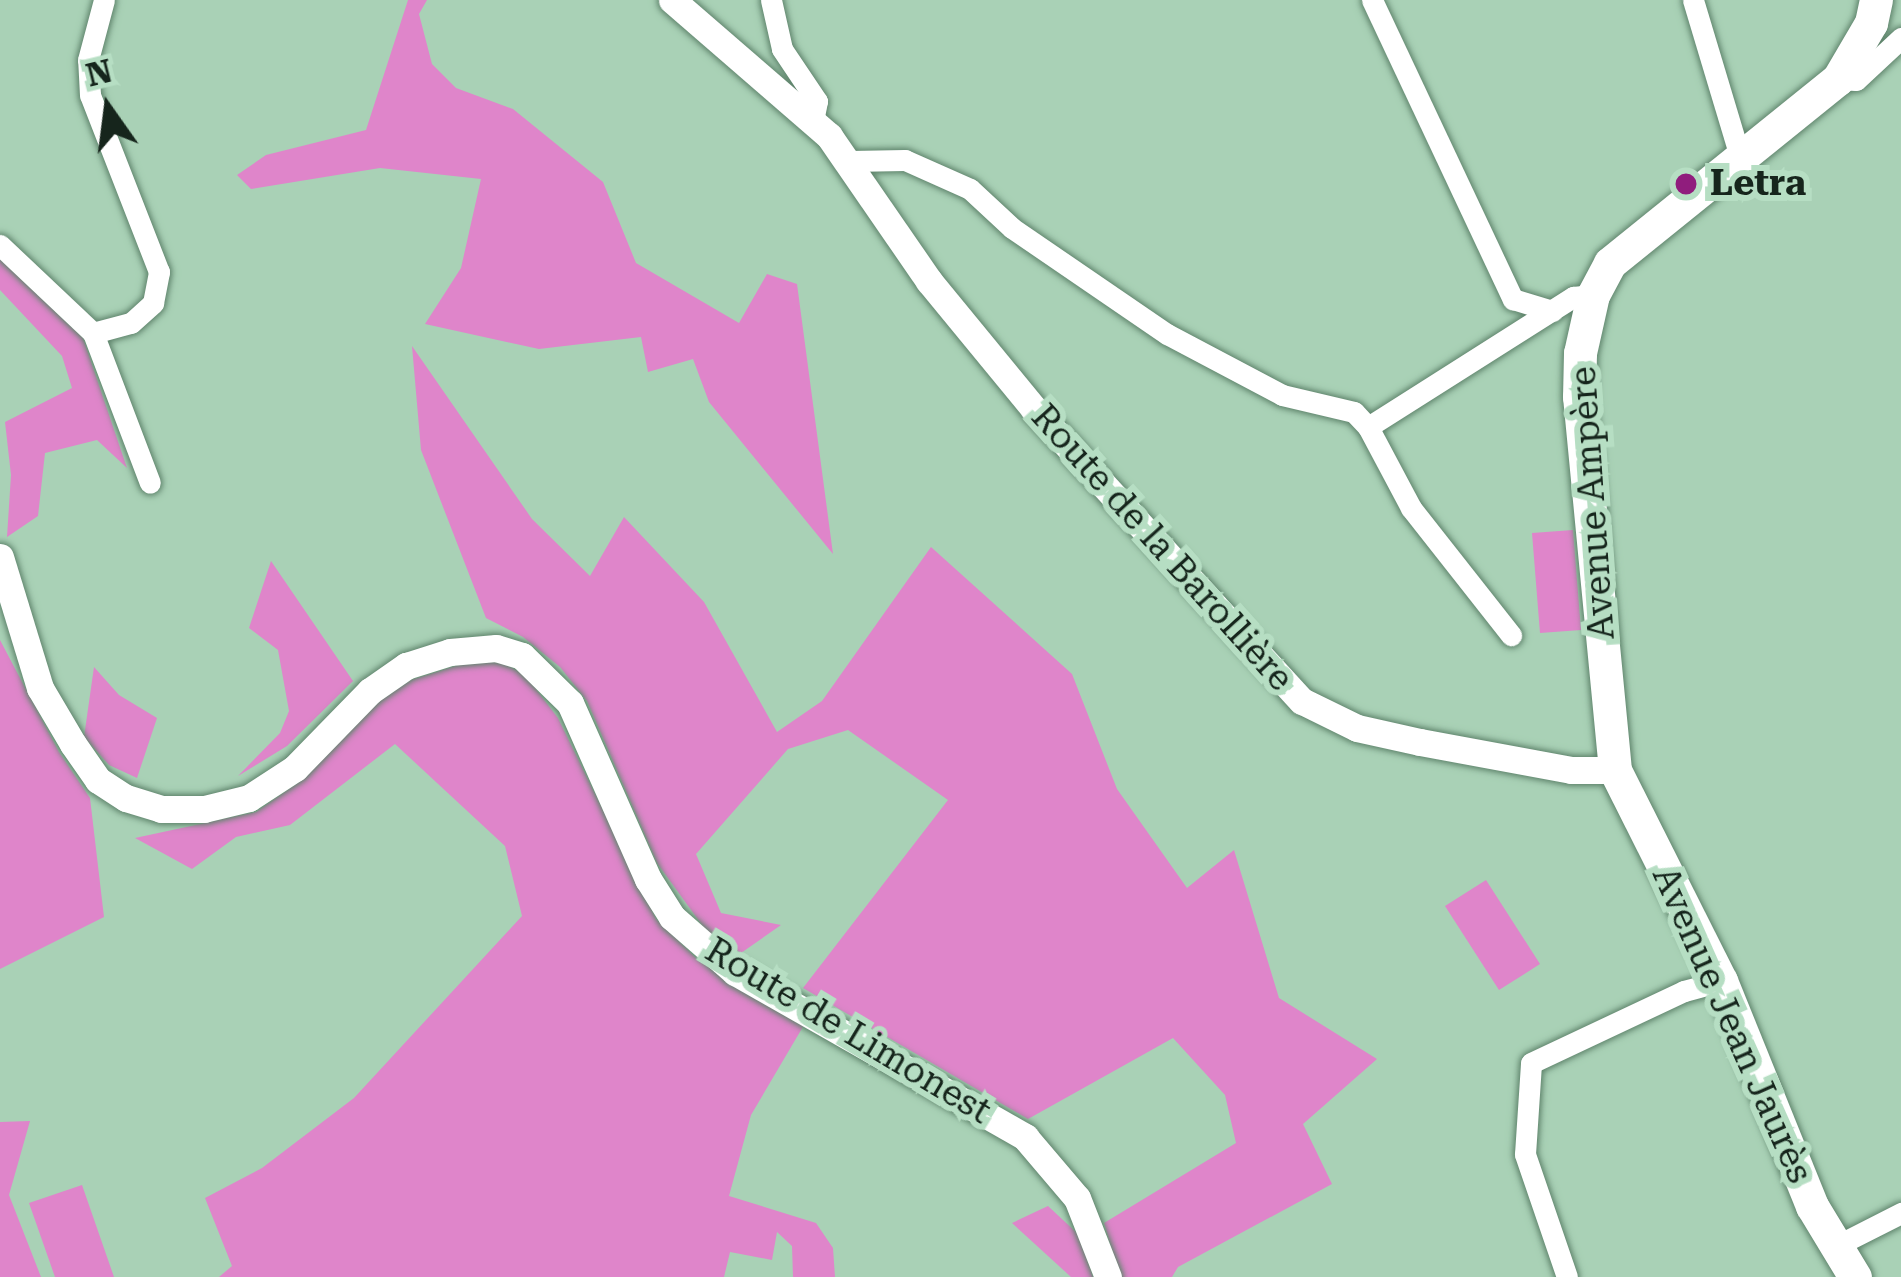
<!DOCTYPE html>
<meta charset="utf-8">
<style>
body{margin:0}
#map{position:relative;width:1901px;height:1277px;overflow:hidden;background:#a9d1b6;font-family:"Roboto Serif",serif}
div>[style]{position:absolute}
.green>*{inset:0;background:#df85ca}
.roads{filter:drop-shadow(0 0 3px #5f846c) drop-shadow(0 0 3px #5f846c)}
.minor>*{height:21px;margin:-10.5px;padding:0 10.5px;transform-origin:10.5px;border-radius:10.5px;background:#fff}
.tertiary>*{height:27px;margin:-13.5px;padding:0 13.5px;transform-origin:13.5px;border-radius:13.5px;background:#fff}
.secondary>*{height:33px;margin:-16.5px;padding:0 16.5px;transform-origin:16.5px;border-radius:16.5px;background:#fff}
.dots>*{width:33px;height:33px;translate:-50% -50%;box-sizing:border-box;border:6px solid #b6dec3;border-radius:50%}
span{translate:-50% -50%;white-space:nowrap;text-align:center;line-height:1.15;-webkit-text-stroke:12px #b6dec3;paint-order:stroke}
.poi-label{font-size:36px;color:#16251c;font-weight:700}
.left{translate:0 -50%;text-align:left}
.street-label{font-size:36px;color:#16251c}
.north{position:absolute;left:48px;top:48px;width:120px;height:120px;-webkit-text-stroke:9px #b6dec3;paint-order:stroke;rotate:346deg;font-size:33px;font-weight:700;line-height:48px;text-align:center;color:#16251c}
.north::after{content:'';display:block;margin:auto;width:42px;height:54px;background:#16251c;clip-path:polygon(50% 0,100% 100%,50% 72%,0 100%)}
</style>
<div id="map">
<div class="green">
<div style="clip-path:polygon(408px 0,427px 0,419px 14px,432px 64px,456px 88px,513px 109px,603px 182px,636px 263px,739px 323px,767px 274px,797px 284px,833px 554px,709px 402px,693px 359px,648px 372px,641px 337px,539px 349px,425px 324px,461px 268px,481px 179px,380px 168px,251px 189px,237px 175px,266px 155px,366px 130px)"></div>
<div style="clip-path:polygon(0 259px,83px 338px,127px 468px,97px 440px,45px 453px,38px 516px,7px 537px,11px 475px,5px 422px,72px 388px,62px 356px,0 290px)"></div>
<div style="clip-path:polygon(412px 346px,532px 519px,590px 576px,624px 517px,704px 602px,777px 732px,822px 701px,931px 547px,1072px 674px,1117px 789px,1187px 888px,1234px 850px,1279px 998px,1377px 1059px,1303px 1124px,1332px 1184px,1178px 1267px,1172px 1277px,1120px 1277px,1104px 1223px,1236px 1143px,1225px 1095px,1173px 1038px,1028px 1119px,803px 988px,948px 800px,848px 730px,788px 749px,696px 854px,721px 913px,781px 925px,741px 953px,707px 932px,657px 863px,587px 701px,560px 667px,523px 637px,486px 618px,421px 450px)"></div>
<div style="clip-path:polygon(1573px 530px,1581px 630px,1540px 633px,1532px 533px)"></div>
<div style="clip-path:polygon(271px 561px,353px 681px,287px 746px,238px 776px,280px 733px,289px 711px,278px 650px,249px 628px)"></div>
<div style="clip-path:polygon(0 640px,59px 752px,90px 798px,104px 917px,0 969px)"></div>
<div style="clip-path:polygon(499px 661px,525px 675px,558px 718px,656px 919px,696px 958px,804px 1025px,751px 1115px,729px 1196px,816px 1223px,833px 1248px,835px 1277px,793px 1277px,792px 1246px,777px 1232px,772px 1260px,730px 1252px,724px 1277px,219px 1277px,232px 1266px,205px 1198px,262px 1168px,354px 1098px,522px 916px,505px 846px,395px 744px,290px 825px,236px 837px,192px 869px,135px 838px,256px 812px,305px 778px,373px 705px,411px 680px,459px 665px)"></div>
<div style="clip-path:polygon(94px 667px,119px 695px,157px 718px,137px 778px,109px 765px,84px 737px)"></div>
<div style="clip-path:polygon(1486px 880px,1540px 964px,1499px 990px,1445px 906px)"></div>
<div style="clip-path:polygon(30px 1121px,9px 1195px,41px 1277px,0 1277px,0 1122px)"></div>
<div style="clip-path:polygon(82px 1185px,114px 1277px,55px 1277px,29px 1203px)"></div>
<div style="clip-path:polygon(1048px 1206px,1078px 1234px,1093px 1277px,1071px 1277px,1012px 1223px)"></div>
</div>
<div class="roads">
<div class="minor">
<div style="left:771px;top:0;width:50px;rotate:77.3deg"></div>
<div style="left:782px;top:49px;width:63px;rotate:56.1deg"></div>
<div style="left:817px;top:101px;width:21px;rotate:101deg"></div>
<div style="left:1372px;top:0;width:331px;rotate:64.8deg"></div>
<div style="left:1513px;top:299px;width:41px;rotate:17.1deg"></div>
<div style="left:1693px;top:0;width:167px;rotate:73.3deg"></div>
<div style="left:1838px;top:79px;width:18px;rotate:3deg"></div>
<div style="left:1856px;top:80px;width:62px;rotate:-43deg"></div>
<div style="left:850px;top:161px;width:55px;rotate:-1deg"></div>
<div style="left:905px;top:160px;width:71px;rotate:24deg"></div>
<div style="left:970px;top:189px;width:57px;rotate:42.9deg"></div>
<div style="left:1012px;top:228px;width:188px;rotate:34.4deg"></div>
<div style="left:1167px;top:334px;width:130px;rotate:27.9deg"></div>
<div style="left:1282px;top:395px;width:74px;rotate:13.3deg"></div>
<div style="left:1354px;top:412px;width:21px;rotate:47deg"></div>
<div style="left:1368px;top:427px;width:92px;rotate:62deg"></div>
<div style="left:1411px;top:508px;width:162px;rotate:51.8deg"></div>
<div style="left:0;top:245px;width:128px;rotate:43.4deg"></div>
<div style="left:93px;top:333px;width:160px;rotate:69.2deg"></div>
<div style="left:93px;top:333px;width:39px;rotate:-15deg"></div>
<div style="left:131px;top:323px;width:30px;rotate:-42deg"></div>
<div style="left:153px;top:303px;width:32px;rotate:-79deg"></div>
<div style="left:159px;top:272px;width:190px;rotate:-111.3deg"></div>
<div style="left:90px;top:95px;width:35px;rotate:-93deg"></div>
<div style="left:88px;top:60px;width:62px;rotate:-75.1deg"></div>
<div style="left:1368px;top:427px;width:243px;rotate:-32.4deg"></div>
<div style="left:1573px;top:297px;width:20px;rotate:-6deg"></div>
<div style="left:1838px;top:1245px;width:71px;rotate:-26.9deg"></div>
<div style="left:1567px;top:1277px;width:130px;rotate:-108.9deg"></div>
<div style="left:1525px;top:1154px;width:91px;rotate:-86.2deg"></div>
<div style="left:1531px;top:1063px;width:169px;rotate:-25.2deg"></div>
<div style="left:1684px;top:991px;width:38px;rotate:-15deg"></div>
</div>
<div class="tertiary">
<div style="left:672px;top:0;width:208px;rotate:40.9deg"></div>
<div style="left:829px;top:136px;width:176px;rotate:55.4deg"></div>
<div style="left:929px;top:281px;width:166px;rotate:50.6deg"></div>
<div style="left:1034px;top:409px;width:396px;rotate:47.5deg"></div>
<div style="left:1302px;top:701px;width:61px;rotate:26.1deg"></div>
<div style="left:1357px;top:728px;width:65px;rotate:12.5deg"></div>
<div style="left:1420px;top:742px;width:154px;rotate:10.5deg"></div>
<div style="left:1571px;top:770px;width:44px"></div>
<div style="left:0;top:557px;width:137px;rotate:73deg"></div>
<div style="left:40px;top:688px;width:65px;rotate:59.5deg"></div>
<div style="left:73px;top:744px;width:44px;rotate:55.2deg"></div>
<div style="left:98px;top:780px;width:33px;rotate:33deg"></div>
<div style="left:126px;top:798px;width:37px;rotate:17deg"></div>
<div style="left:161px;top:809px;width:43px"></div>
<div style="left:204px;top:809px;width:46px;rotate:-13.7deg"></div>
<div style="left:249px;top:798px;width:55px;rotate:-33.1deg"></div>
<div style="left:295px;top:768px;width:107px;rotate:-45.8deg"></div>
<div style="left:370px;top:691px;width:44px;rotate:-34.8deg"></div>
<div style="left:406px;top:666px;width:46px;rotate:-17.7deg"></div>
<div style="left:450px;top:652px;width:46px;rotate:-5deg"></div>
<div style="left:496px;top:648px;width:27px;rotate:17deg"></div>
<div style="left:522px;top:656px;width:67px;rotate:44.4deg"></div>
<div style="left:570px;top:703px;width:193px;rotate:66.1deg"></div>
<div style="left:648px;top:879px;width:45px;rotate:57.7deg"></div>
<div style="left:672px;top:917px;width:84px;rotate:41.1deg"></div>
<div style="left:735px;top:972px;width:334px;rotate:29.6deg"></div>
<div style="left:1025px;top:1137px;width:80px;rotate:49.6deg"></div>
<div style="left:1077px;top:1198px;width:85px;rotate:68.6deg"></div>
</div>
<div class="secondary">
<div style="left:1855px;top:1277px;width:83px;rotate:-121.2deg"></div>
<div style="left:1812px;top:1206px;width:243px;rotate:-112deg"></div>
<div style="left:1721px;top:981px;width:236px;rotate:-116.7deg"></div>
<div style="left:1615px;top:770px;width:375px;rotate:-95.5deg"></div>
<div style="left:1579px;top:397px;width:44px;rotate:-88.7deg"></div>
<div style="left:1580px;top:353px;width:59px;rotate:-77.4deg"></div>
<div style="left:1593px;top:295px;width:36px;rotate:-62deg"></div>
<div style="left:1610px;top:263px;width:293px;rotate:-38.9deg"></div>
<div style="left:1838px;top:79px;width:65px;rotate:-59.5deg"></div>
<div style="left:1871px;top:23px;width:24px;rotate:-78deg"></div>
</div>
</div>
<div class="dots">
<div style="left:1686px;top:184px;background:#901d7d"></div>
</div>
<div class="poi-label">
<span class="left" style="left:1710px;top:184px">Letra</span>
</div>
<div class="street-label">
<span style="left:1593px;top:503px;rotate:-94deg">Avenue Ampère</span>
<span style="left:1162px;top:548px;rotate:48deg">Route de la Barollière</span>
<span style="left:1732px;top:1025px;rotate:66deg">Avenue Jean Jaurès</span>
<span style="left:848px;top:1031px;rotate:31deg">Route de Limonest</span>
</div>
<div class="north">N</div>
</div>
